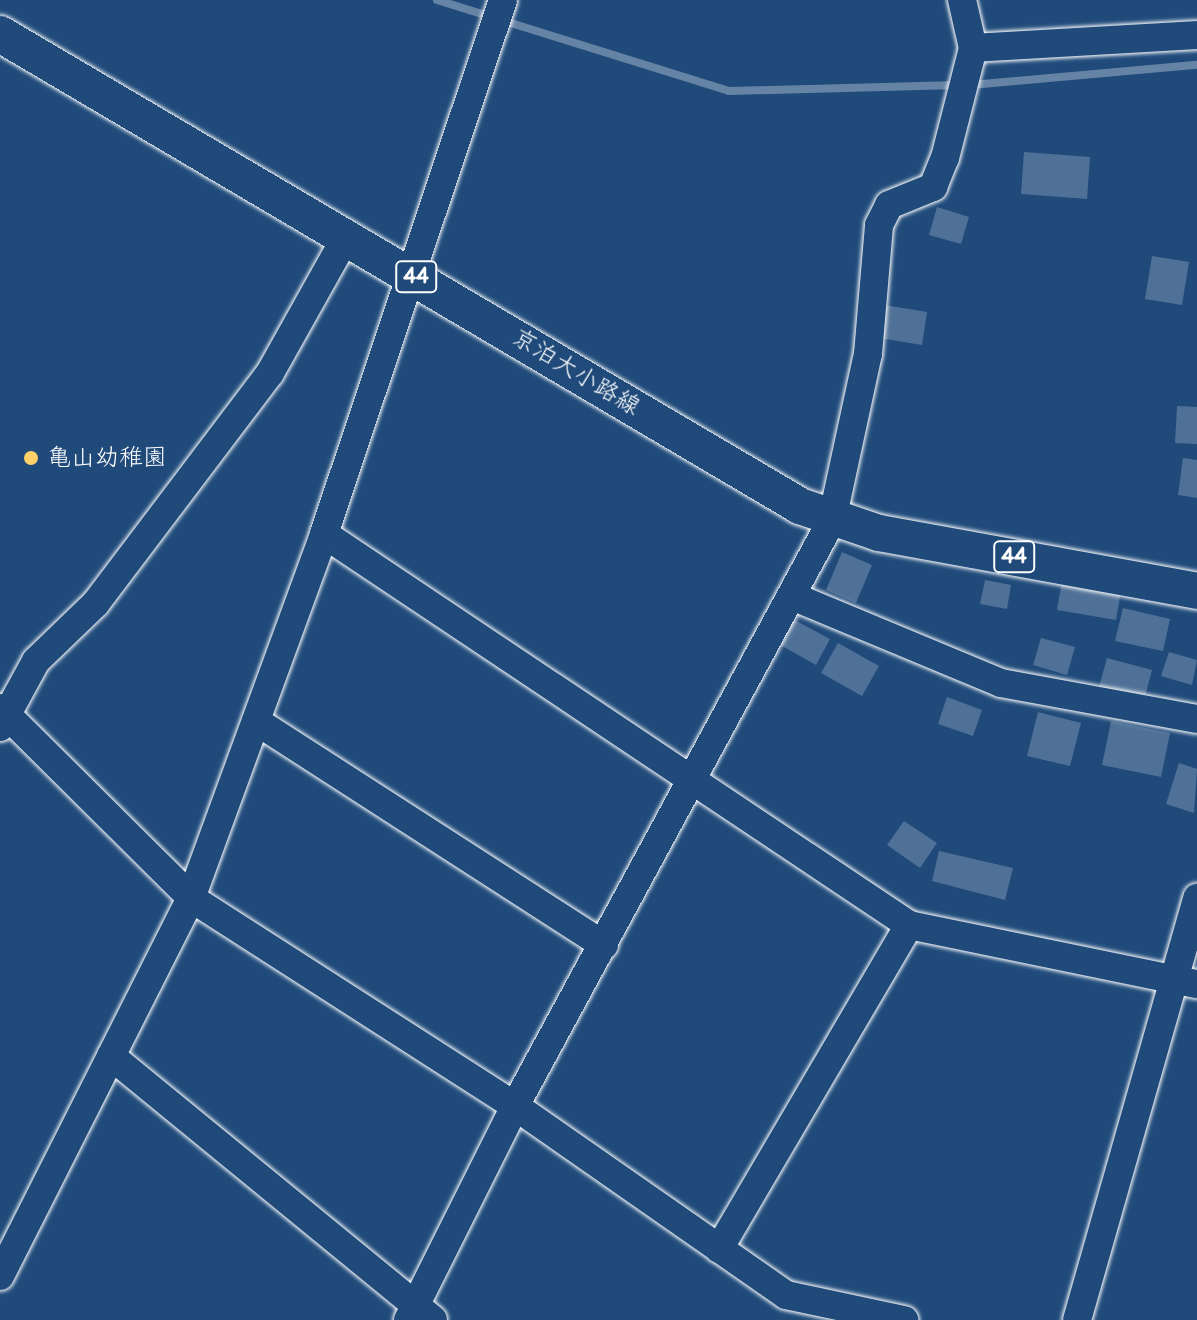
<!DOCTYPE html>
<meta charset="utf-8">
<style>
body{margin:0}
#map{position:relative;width:1197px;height:1320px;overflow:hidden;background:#1f4a7a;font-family:Pangolin,"Klee One",sans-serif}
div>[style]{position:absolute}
.stream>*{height:8px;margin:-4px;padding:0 4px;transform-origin:4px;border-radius:4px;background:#6583a4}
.building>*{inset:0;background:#507197}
.roads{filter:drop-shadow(0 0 2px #fff) drop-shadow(0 0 2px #fff)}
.minor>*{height:28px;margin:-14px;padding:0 14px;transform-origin:14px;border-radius:14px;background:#1f4a7a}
.major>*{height:36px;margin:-18px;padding:0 18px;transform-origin:18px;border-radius:18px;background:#1f4a7a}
.dots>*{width:22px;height:22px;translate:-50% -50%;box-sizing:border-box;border:4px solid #1f4a7a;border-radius:50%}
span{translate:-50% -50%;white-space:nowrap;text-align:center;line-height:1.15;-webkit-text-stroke:8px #1f4a7a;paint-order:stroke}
.shield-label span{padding:2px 6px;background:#1f4a7a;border:2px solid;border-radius:6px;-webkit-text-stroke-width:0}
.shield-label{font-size:22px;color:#fff;font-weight:700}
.street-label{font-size:24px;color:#fff}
.poi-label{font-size:24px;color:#fff}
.left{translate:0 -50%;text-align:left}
</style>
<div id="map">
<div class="stream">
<div style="left:437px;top:0;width:306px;rotate:17.3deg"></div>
<div style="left:729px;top:91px;width:228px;rotate:-1.5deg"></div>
<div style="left:971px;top:85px;width:227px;rotate:-5.1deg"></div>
</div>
<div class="building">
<div style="clip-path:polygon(1024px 152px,1090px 157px,1087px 199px,1021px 194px)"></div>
<div style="clip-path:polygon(937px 207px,969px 217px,961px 244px,929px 235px)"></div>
<div style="clip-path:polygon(1152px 256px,1189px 262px,1182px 305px,1145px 299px)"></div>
<div style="clip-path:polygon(879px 304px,927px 312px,922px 345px,873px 337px)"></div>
<div style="clip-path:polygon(1177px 406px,1197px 407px,1197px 444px,1175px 443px)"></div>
<div style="clip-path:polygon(1183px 458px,1197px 460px,1197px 498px,1178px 495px)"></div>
<div style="clip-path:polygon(842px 552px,872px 565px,856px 603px,826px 590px)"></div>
<div style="clip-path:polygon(985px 580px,1011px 585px,1007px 609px,980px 604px)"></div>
<div style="clip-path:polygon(1062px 581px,1121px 591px,1116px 620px,1057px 610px)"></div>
<div style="clip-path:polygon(1123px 608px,1170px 619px,1163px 651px,1115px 641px)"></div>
<div style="clip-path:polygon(791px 618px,830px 639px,816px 665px,777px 643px)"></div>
<div style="clip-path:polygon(1041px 638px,1075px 647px,1067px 675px,1033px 665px)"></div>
<div style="clip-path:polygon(838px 643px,879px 666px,862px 696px,821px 673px)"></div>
<div style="clip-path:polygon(1169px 652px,1197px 660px,1192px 685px,1161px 676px)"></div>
<div style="clip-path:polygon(1107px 658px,1152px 670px,1144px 700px,1099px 687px)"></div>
<div style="clip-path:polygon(947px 697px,982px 710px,973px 736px,938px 724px)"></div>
<div style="clip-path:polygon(1038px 712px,1081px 723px,1070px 766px,1027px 756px)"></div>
<div style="clip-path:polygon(1111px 721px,1170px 733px,1161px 777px,1102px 765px)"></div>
<div style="clip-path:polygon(1179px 763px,1197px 769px,1194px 813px,1166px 804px)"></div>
<div style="clip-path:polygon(904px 821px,937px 843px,920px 868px,887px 845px)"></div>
<div style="clip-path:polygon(939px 851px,1013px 868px,1005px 900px,932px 881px)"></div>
</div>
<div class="roads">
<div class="minor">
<div style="left:973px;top:48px;width:224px;rotate:-3.3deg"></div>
<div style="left:324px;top:534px;width:704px;rotate:33.76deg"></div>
<div style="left:909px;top:925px;width:294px;rotate:11.6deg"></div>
<div style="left:792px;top:596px;width:226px;rotate:22.6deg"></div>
<div style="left:1001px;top:683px;width:199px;rotate:10.4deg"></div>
<div style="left:0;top:708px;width:269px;rotate:44.8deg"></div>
<div style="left:191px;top:898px;width:385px;rotate:32.7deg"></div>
<div style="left:515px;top:1106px;width:330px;rotate:34.9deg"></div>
<div style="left:786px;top:1295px;width:121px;rotate:12deg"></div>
<div style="left:256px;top:721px;width:414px;rotate:32.8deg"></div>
<div style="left:0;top:727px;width:75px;rotate:-61.4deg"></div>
<div style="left:36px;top:661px;width:83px;rotate:-44deg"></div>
<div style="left:96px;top:603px;width:288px;rotate:-52.9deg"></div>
<div style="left:270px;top:373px;width:156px;rotate:-60.8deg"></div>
<div style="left:111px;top:1056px;width:416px;rotate:39.3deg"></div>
<div style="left:719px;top:1249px;width:376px;rotate:-59.6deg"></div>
<div style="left:0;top:1276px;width:424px;rotate:-63.2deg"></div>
<div style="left:191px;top:898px;width:388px;rotate:-69.9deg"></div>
<div style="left:324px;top:534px;width:563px;rotate:-71.47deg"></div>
<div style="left:408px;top:1320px;width:239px;rotate:-63.4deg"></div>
<div style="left:515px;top:1106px;width:666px;rotate:-61.59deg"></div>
<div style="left:832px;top:520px;width:170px;rotate:-77.8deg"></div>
<div style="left:868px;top:354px;width:129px;rotate:-85.1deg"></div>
<div style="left:879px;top:225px;width:22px;rotate:-63deg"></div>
<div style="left:889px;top:205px;width:48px;rotate:-22.2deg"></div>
<div style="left:933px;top:187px;width:31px;rotate:-68deg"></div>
<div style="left:945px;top:158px;width:114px;rotate:-75.7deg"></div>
<div style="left:973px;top:48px;width:49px;rotate:-102.9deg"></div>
<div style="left:1077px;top:1320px;width:439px;rotate:-74.1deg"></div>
</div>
<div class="major">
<div style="left:0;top:34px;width:929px;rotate:30.54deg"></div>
<div style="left:800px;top:506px;width:83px;rotate:18.9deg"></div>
<div style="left:879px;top:533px;width:323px;rotate:10.3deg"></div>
</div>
</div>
<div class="dots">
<div style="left:31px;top:458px;background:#ffd166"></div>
</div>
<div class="shield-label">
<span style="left:416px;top:277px">44</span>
<span style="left:1014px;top:557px">44</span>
</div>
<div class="street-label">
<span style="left:576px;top:372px;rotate:31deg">京泊大小路線</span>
</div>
<div class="poi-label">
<span class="left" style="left:47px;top:458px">亀山幼稚園</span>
</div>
</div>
